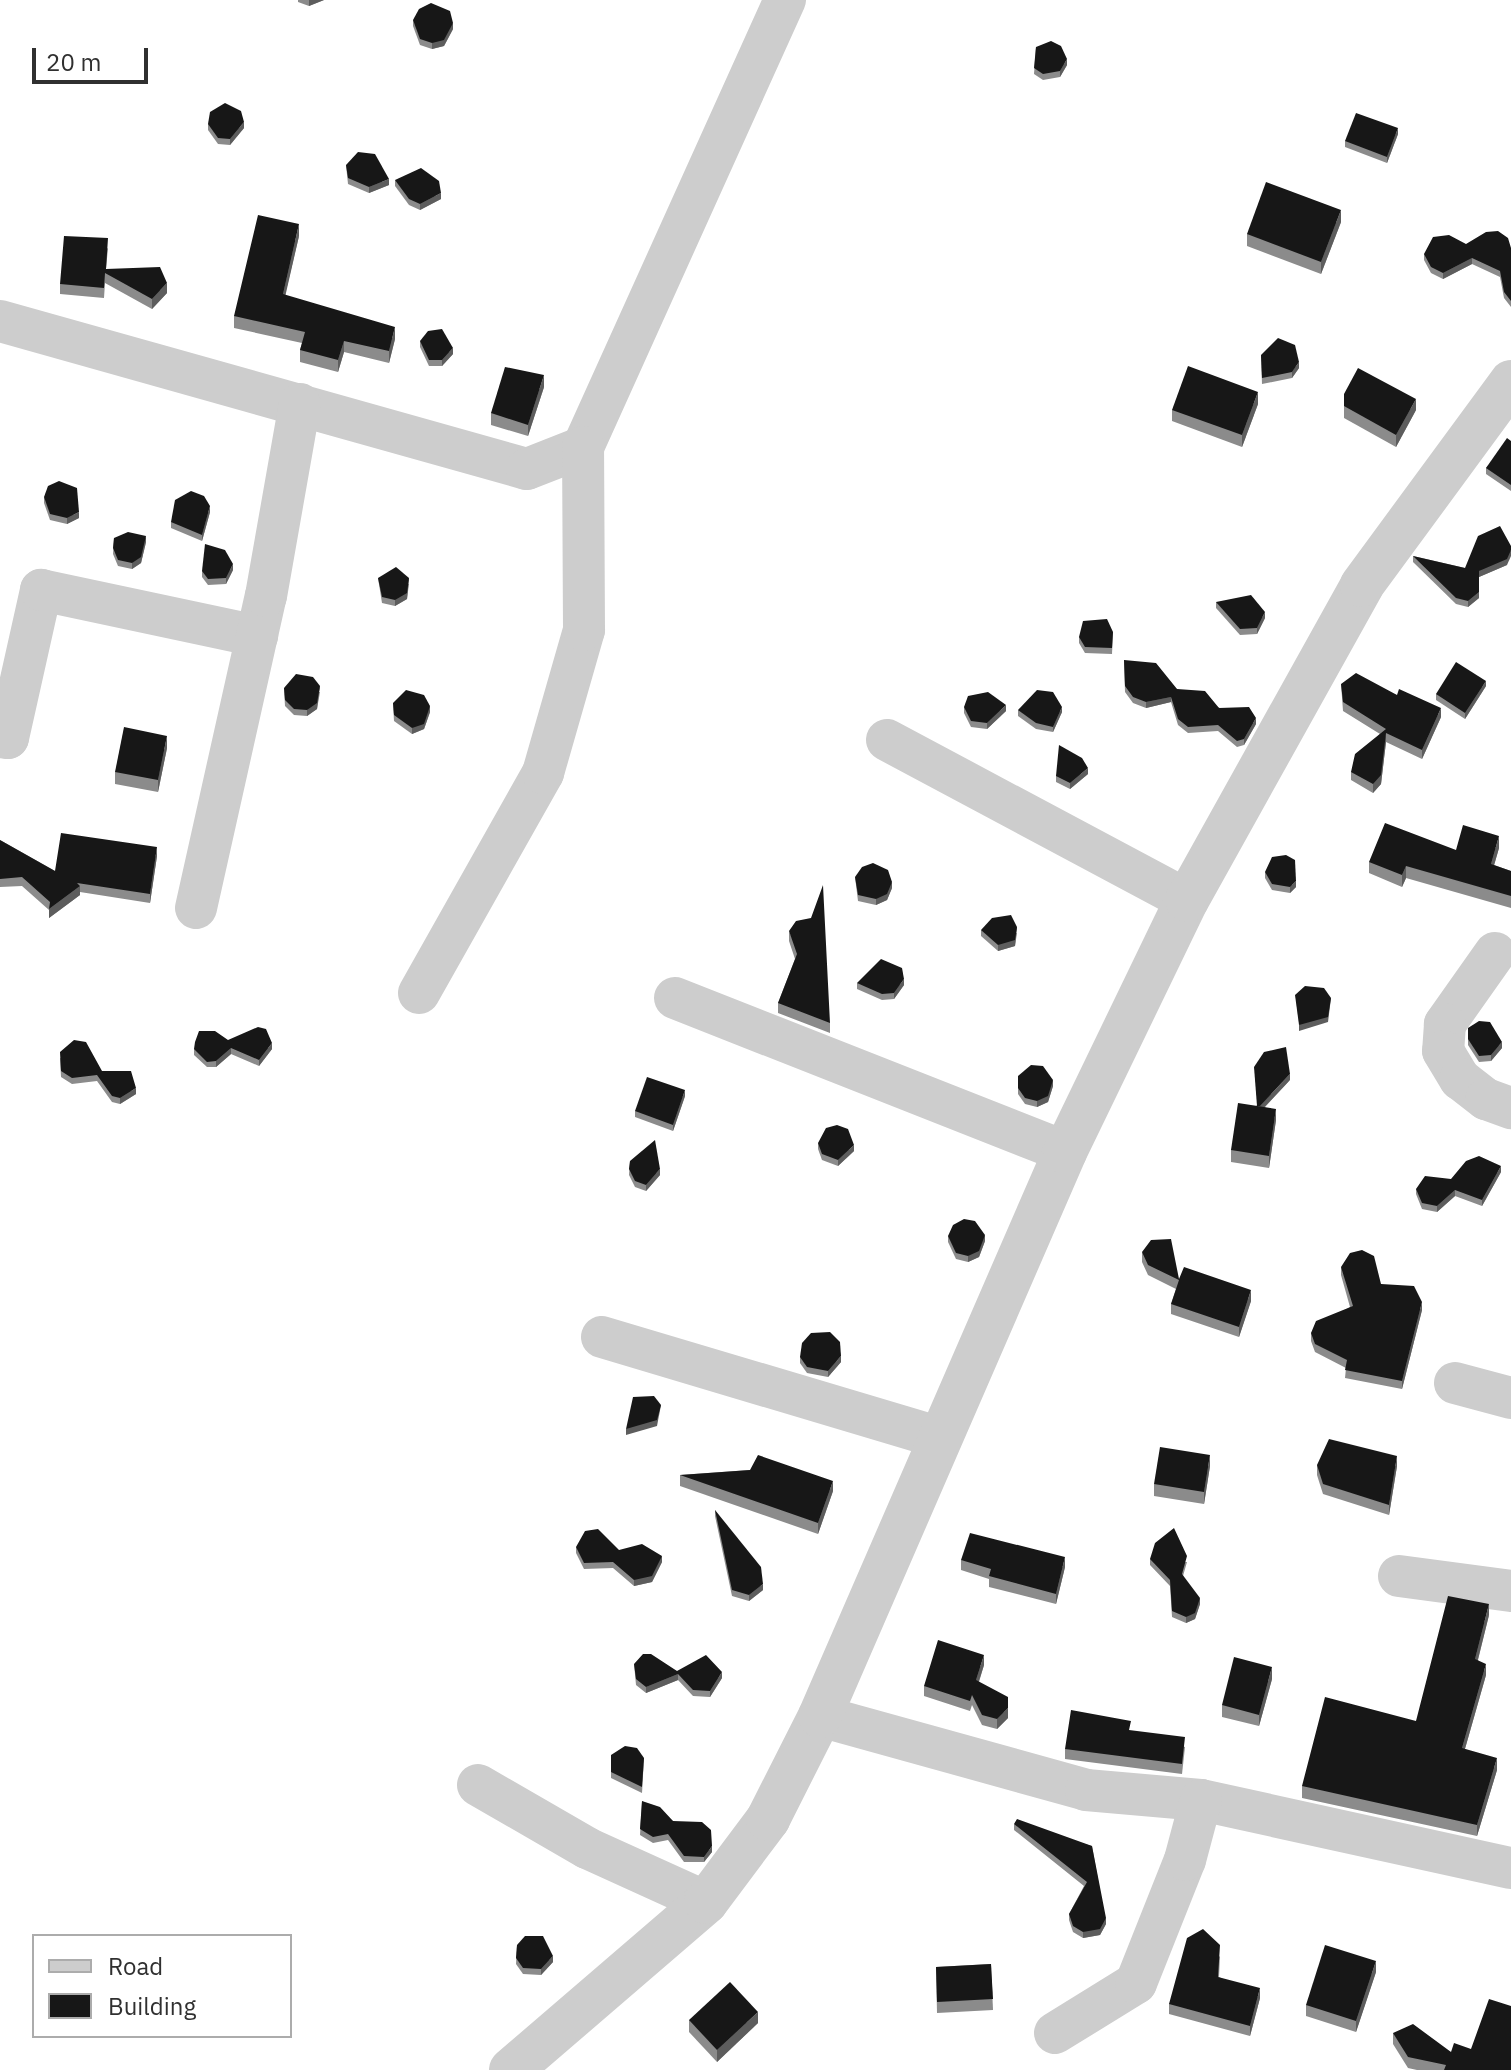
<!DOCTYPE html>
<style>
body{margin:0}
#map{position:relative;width:1511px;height:2070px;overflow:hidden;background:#fff;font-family:"IBM Plex Sans",sans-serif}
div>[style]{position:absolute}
.minor>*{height:42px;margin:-21px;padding:0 21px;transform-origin:21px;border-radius:21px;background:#cdcdcd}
.tertiary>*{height:44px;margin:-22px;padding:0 22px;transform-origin:22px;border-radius:22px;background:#cdcdcd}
.wall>*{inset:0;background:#8b8b8b}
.shaded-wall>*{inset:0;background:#5d5d5d}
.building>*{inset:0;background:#171717}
span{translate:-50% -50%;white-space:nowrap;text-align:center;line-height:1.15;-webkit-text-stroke:8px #fff;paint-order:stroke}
.legend{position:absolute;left:32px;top:1934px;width:260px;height:104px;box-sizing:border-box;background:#fff;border:2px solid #acacac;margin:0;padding:10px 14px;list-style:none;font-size:24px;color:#303030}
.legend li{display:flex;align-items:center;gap:16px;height:40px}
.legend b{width:40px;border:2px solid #acacac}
.scale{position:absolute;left:32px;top:48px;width:116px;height:36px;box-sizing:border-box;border:4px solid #303030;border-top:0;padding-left:10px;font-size:24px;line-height:28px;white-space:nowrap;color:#303030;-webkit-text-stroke:6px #fff;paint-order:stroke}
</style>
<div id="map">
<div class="minor">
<div style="left:0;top:321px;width:547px;rotate:15.69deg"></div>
<div style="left:527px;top:469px;width:60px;rotate:-21.4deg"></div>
<div style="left:583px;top:447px;width:491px;rotate:-65.7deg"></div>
<div style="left:0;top:737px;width:8px;rotate:7deg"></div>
<div style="left:8px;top:738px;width:152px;rotate:-77.4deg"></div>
<div style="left:41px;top:590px;width:221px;rotate:12deg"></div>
<div style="left:887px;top:740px;width:340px;rotate:28.1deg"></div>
<div style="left:196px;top:908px;width:320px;rotate:-77.4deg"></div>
<div style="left:266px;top:596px;width:195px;rotate:-80deg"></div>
<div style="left:1495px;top:953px;width:87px;rotate:125.2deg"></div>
<div style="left:1445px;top:1024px;width:27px;rotate:94deg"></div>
<div style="left:1443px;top:1051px;width:33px;rotate:59deg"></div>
<div style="left:1460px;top:1079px;width:33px;rotate:38deg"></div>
<div style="left:1486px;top:1099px;width:27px;rotate:20deg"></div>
<div style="left:419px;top:993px;width:253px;rotate:-60.6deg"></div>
<div style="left:543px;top:773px;width:149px;rotate:-74deg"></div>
<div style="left:584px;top:630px;width:183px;rotate:-90.3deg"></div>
<div style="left:675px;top:998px;width:419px;rotate:21.5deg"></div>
<div style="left:602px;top:1337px;width:354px;rotate:16.6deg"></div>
<div style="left:1455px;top:1383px;width:58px;rotate:15deg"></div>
<div style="left:1399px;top:1576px;width:113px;rotate:7.6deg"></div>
<div style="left:820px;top:1716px;width:276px;rotate:15.5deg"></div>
<div style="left:1086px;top:1790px;width:115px;rotate:5deg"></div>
<div style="left:1201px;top:1800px;width:317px;rotate:12.4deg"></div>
<div style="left:478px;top:1785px;width:126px;rotate:30deg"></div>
<div style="left:587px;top:1848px;width:131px;rotate:24.4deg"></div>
<div style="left:1055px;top:2033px;width:95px;rotate:-31.7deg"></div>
<div style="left:1136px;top:1983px;width:132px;rotate:-68.3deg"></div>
<div style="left:1185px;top:1860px;width:62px;rotate:-75.1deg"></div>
</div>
<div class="tertiary">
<div style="left:511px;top:2070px;width:257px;rotate:-40.7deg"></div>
<div style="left:706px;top:1902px;width:104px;rotate:-53.2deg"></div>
<div style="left:768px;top:1819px;width:115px;rotate:-63.2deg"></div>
<div style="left:820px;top:1716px;width:615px;rotate:-66.52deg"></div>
<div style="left:1065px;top:1152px;width:280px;rotate:-64.2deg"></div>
<div style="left:1187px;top:900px;width:360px;rotate:-60.9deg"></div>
<div style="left:1362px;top:585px;width:252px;rotate:-53.7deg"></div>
</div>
<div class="wall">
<div style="clip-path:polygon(298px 0,324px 0,309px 6px,298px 2px)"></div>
<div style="clip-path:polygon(413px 20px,453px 29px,444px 46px,432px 49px,420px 45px,413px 26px)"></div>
<div style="clip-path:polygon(1036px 47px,1067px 65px,1060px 77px,1043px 80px,1034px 74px)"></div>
<div style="clip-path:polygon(208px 124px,244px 128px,230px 145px,218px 144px,208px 130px)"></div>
<div style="clip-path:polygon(1398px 134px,1387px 163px,1345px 147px,1345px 141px)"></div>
<div style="clip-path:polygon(346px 165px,389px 185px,369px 193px,348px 184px)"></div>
<div style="clip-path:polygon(395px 180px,441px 199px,420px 210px,409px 205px,395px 186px)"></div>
<div style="clip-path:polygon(1341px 222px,1321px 274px,1247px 246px,1247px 234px)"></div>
<div style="clip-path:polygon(299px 236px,285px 295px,395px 339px,389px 363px,344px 352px,338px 372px,300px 362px,300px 350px,302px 343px,234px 328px,234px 316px)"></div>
<div style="clip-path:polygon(1466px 244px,1511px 248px,1511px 307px,1504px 298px,1500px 277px,1472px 264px,1443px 279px,1431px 273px,1424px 260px,1424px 254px)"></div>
<div style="clip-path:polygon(108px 248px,106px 269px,167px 293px,152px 309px,105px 283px,104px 298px,60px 294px,60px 284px)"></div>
<div style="clip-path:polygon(420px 341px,453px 354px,442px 366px,429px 366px,420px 347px)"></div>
<div style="clip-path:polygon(1261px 355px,1299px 368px,1292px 378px,1262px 384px)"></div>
<div style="clip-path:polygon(544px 387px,528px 436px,491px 425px,491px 413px)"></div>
<div style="clip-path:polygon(1344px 394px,1416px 410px,1396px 447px,1344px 418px)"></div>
<div style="clip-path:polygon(1258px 404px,1242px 447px,1172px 421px,1172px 410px)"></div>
<div style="clip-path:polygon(1511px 441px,1511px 491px,1486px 474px,1486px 468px)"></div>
<div style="clip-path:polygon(44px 497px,79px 518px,67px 524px,50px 520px,44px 503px)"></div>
<div style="clip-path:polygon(210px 512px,202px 541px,171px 528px,171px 522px)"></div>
<div style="clip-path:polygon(114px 538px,146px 542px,141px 563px,132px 569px,118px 566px,113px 554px)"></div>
<div style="clip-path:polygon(1413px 556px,1465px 568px,1507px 565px,1479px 577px,1479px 598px,1468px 607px,1456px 604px,1413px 562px)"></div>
<div style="clip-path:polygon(233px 570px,226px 584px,208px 585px,202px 577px,202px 571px)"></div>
<div style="clip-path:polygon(378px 578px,409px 584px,407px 599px,395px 606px,382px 603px)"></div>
<div style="clip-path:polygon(1216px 602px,1265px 618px,1257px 634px,1240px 635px,1216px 608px)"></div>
<div style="clip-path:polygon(1113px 632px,1112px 654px,1085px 653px,1079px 643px,1079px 637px)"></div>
<div style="clip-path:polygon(1124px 660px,1177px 689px,1256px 724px,1244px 745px,1237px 747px,1218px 731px,1188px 733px,1178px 725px,1171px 702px,1146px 708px,1133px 703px,1125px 692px)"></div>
<div style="clip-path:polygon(1341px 684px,1397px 695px,1441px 717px,1422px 759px,1386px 742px,1381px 784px,1373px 793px,1351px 780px,1351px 772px,1380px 734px,1343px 711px)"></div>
<div style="clip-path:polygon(1486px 686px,1465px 719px,1436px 700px,1436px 694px)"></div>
<div style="clip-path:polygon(284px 688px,320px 692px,317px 709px,307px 716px,294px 715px,285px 706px)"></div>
<div style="clip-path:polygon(393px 703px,430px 712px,424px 729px,412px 734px,394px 721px)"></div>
<div style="clip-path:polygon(964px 707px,1006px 711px,987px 729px,971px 727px,964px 713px)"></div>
<div style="clip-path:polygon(1018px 710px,1062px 712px,1053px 732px,1036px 729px,1018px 716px)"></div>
<div style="clip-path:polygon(167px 748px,158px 792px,115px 784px,115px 772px)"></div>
<div style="clip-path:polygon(1088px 774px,1070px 789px,1056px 782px,1056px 776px)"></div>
<div style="clip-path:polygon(0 840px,55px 871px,157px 856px,150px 903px,80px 892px,80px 895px,49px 918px,49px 910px,22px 886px,0 887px)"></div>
<div style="clip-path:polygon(1499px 848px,1494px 865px,1511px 871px,1511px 908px,1406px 878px,1402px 887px,1369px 873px,1369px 862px,1456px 850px)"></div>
<div style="clip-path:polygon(1265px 872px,1296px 887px,1290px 893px,1272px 890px,1265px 878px)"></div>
<div style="clip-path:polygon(855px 877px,892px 888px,887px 900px,876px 905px,858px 901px)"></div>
<div style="clip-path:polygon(981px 930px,1017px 933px,1015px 946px,998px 951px,981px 936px)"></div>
<div style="clip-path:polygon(789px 931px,830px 1023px,830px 1033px,778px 1013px,778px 1003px,795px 959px,789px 941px)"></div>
<div style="clip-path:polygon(857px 983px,904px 985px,894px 999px,882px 1000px,857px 989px)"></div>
<div style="clip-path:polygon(1468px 1028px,1502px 1048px,1491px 1061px,1479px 1062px,1468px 1045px)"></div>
<div style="clip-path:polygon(228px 1040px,272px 1049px,259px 1066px,231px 1054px,216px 1067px,207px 1067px,194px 1055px,194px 1049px)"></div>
<div style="clip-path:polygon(60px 1058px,102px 1071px,136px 1094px,120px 1104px,112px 1102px,97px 1081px,72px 1084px,61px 1077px)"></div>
<div style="clip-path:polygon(1018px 1076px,1053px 1086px,1048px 1102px,1037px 1107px,1025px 1104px,1018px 1094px)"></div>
<div style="clip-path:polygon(1290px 1080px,1265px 1107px,1276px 1120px,1269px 1168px,1231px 1162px,1231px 1150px,1256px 1106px)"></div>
<div style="clip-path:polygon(685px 1096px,673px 1131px,635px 1117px,635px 1111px)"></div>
<div style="clip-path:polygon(818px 1143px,854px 1151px,838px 1166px,822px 1160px,818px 1149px)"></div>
<div style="clip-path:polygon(630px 1161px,660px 1175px,646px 1191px,635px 1187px,629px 1175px)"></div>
<div style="clip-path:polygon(1501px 1172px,1482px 1206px,1455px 1196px,1437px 1212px,1422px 1209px,1416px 1194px,1416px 1189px,1451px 1179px)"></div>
<div style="clip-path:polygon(948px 1236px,985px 1241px,979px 1257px,968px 1262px,956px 1259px,948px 1242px)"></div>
<div style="clip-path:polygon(1142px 1252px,1179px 1279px,1251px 1301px,1239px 1337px,1171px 1314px,1171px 1304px,1176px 1289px,1148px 1275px,1142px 1262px)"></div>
<div style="clip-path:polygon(1341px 1267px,1381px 1284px,1422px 1310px,1402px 1389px,1345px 1378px,1346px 1368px,1315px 1352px,1311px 1341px,1311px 1333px,1350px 1307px,1341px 1275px)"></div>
<div style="clip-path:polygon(800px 1357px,841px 1362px,828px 1377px,807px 1373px,800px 1363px)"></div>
<div style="clip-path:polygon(1317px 1465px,1397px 1466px,1389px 1515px,1323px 1494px,1317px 1475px)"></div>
<div style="clip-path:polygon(1210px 1466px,1204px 1504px,1154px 1496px,1154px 1484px)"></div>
<div style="clip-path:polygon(750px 1470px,833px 1491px,818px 1534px,680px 1486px,680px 1475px)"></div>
<div style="clip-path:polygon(715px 1510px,763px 1590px,749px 1601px,732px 1596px,715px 1516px)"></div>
<div style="clip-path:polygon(576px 1547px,619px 1550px,662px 1562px,652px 1582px,634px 1586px,613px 1568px,584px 1569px,576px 1553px)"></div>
<div style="clip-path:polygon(1150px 1559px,1187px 1562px,1183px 1576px,1200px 1604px,1195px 1619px,1186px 1623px,1172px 1617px,1170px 1586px,1150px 1565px)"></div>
<div style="clip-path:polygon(961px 1560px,1065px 1567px,1056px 1604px,989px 1587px,989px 1579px,961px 1570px)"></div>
<div style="clip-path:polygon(1489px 1615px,1478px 1660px,1486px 1675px,1465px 1749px,1497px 1770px,1477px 1836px,1302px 1798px,1302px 1786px,1416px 1721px)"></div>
<div style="clip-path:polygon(634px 1664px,677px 1671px,722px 1678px,710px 1697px,693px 1696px,678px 1680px,646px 1693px,636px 1685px)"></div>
<div style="clip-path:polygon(984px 1665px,979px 1682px,1008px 1718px,997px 1729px,982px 1725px,972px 1705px,970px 1711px,924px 1696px,924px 1686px)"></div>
<div style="clip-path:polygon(1272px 1679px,1259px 1726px,1222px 1717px,1222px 1705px)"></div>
<div style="clip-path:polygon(1131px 1731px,1185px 1747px,1182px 1774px,1065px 1759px,1065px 1749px)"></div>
<div style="clip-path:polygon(611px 1755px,644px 1758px,642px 1793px,611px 1778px)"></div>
<div style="clip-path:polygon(642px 1801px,673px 1821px,712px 1852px,704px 1862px,684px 1862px,668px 1840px,653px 1843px,640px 1835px)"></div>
<div style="clip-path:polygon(1014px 1824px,1092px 1846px,1106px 1924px,1100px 1935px,1083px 1938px,1073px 1932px,1069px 1920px,1069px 1914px,1084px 1886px,1014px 1830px)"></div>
<div style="clip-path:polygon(517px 1945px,553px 1962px,541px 1975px,523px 1974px,516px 1964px)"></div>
<div style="clip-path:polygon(1220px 1956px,1219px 1977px,1260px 1998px,1250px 2036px,1169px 2014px,1169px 2004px)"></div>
<div style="clip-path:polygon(991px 1964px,993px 2010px,937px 2013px,936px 1967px)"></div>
<div style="clip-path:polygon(1376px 1972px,1356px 2032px,1306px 2016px,1306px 2005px)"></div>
<div style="clip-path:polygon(689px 2020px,758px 2023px,717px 2062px,689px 2032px)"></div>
<div style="clip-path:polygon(1393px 2033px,1451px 2052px,1471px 2049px,1511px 2070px,1417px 2070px,1408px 2068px,1393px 2044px)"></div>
</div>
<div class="shaded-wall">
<div style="clip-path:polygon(309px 0,324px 0,309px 6px)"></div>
<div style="clip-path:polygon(453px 23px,453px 29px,444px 46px,432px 49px,432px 43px)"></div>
<div style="clip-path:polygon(1067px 59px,1067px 65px,1060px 77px,1060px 71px)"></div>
<div style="clip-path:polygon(244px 122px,244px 128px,230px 145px,230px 139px)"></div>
<div style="clip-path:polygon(1398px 128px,1398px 134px,1387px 163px,1387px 157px)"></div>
<div style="clip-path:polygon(389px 179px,389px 185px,369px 193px,369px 187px)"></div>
<div style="clip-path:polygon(441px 193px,441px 199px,420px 210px,420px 204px)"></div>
<div style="clip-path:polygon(1341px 210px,1341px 222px,1321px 274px,1321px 262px)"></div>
<div style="clip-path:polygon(299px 224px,299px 236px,283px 306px,283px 294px)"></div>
<div style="clip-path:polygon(1472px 258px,1472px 264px,1443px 279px,1443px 273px)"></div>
<div style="clip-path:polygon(167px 283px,167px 293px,152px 309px,152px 299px)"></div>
<div style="clip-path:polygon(395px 327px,395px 339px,389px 363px,389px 351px)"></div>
<div style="clip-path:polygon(344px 341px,344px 352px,338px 372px,338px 360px)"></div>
<div style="clip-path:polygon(453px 348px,453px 354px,442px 366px,442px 360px)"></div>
<div style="clip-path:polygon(1299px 362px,1299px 368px,1292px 378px,1292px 372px)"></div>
<div style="clip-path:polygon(544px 375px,544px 387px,528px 436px,528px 425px)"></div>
<div style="clip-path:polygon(1258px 392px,1258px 404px,1242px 447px,1242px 435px)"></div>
<div style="clip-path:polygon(1416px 399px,1416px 410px,1396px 447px,1396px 435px)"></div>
<div style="clip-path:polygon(210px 506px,210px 512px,202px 541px,202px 535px)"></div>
<div style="clip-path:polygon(79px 512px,79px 518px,67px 524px,67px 518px)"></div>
<div style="clip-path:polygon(146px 536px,146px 542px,141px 563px,132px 569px,132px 563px)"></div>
<div style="clip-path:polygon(1511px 550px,1511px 556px,1507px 565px,1479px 577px,1479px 571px)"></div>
<div style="clip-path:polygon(233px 564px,233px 570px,226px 584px,226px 578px)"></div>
<div style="clip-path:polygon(409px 578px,407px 599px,395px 606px,395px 600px)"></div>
<div style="clip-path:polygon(1479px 592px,1479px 598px,1468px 607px,1468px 601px)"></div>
<div style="clip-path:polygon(1265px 612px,1265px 618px,1257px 634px,1257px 628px)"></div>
<div style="clip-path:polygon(1486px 681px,1486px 686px,1465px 719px,1465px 713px)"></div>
<div style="clip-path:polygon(320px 686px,317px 709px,307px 716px,307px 710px)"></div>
<div style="clip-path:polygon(1171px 697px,1171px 702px,1146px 708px,1146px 702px)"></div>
<div style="clip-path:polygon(1006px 705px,1006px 711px,987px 729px,987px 723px)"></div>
<div style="clip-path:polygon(430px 706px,430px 712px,424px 729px,412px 734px,412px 728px)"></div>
<div style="clip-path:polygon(1062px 707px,1062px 712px,1053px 732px,1053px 727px)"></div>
<div style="clip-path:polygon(1441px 708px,1441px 717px,1422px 759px,1422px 750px)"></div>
<div style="clip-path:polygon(1256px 718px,1256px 724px,1244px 745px,1244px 739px)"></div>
<div style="clip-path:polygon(1386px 733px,1386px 742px,1381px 784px,1373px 793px,1373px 784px)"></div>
<div style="clip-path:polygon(167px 736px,167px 748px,158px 792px,158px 780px)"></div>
<div style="clip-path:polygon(1088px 768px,1088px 774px,1070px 789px,1070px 783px)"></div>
<div style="clip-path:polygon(1499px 836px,1499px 848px,1491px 876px,1491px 864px)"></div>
<div style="clip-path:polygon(157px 847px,157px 856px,150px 903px,150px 894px)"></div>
<div style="clip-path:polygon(1406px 866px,1406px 878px,1402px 887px,1402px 875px)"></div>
<div style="clip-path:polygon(1296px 881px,1296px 887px,1290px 893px,1290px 887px)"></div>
<div style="clip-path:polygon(892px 882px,892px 888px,887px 900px,876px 905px,876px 899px)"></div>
<div style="clip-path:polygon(80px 886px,80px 895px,49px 918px,49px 909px)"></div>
<div style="clip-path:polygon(1017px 927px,1015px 946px,998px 951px,998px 945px)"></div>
<div style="clip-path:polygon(904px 979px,904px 985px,894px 999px,894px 993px)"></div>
<div style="clip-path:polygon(1331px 998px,1328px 1022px,1299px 1031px,1299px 1025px)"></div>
<div style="clip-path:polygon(1502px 1042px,1502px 1048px,1491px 1061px,1491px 1055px)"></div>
<div style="clip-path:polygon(272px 1043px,272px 1049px,259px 1066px,259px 1060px)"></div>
<div style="clip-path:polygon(231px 1048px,231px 1054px,216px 1067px,216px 1061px)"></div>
<div style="clip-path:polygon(1290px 1074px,1290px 1080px,1257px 1115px,1257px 1109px)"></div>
<div style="clip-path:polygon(1053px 1080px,1053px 1086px,1048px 1102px,1037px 1107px,1037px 1101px)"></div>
<div style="clip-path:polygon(136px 1088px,136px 1094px,120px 1104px,120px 1098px)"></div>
<div style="clip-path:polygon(685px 1090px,685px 1096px,673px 1131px,673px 1125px)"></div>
<div style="clip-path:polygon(1276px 1109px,1276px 1120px,1269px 1168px,1269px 1156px)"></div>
<div style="clip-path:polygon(854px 1145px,854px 1151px,838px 1166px,838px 1160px)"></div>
<div style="clip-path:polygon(1501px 1166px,1501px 1172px,1482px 1206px,1482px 1200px)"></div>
<div style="clip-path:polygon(660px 1169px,660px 1175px,646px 1191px,646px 1185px)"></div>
<div style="clip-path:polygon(1455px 1190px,1455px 1196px,1437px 1212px,1437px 1206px)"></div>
<div style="clip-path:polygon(985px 1235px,985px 1241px,979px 1257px,968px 1262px,968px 1256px)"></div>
<div style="clip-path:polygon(1251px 1290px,1251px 1301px,1239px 1337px,1239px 1327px)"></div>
<div style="clip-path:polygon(1422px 1302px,1422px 1310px,1402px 1389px,1402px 1381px)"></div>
<div style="clip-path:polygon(841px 1356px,841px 1362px,828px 1377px,828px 1371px)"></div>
<div style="clip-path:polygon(661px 1405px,657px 1426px,626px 1435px,626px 1429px)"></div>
<div style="clip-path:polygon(1210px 1455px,1210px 1466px,1204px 1504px,1204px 1492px)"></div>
<div style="clip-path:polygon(1397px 1456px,1397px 1466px,1389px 1515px,1389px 1505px)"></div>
<div style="clip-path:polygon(833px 1481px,833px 1491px,818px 1534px,818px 1523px)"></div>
<div style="clip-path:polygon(662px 1556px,662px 1562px,652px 1582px,634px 1586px,634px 1580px)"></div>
<div style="clip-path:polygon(1065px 1557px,1065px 1567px,1056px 1604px,1056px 1594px)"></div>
<div style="clip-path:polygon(763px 1584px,763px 1590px,749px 1601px,749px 1595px)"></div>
<div style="clip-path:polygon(1200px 1598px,1200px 1604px,1195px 1619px,1186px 1623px,1186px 1617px)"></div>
<div style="clip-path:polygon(1489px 1604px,1489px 1615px,1475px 1671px,1475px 1659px)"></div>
<div style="clip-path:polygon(984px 1655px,984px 1665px,976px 1690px,976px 1680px)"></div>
<div style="clip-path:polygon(1486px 1664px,1486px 1675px,1462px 1759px,1462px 1748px)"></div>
<div style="clip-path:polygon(1272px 1667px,1272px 1679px,1259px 1726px,1259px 1715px)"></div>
<div style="clip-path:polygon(722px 1672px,722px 1678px,710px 1697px,710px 1691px)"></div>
<div style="clip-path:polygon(678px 1674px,678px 1680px,646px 1693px,646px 1687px)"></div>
<div style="clip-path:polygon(1008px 1708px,1008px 1718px,997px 1729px,997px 1719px)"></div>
<div style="clip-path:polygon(1497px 1758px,1497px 1770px,1477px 1836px,1477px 1825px)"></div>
<div style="clip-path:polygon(712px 1846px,712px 1852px,704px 1862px,704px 1857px)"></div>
<div style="clip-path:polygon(1106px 1918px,1106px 1924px,1100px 1935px,1083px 1938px,1083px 1932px)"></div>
<div style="clip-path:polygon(553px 1956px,553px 1962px,541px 1975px,541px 1969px)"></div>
<div style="clip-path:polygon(1376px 1961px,1376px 1972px,1356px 2032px,1356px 2021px)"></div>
<div style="clip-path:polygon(1260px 1988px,1260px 1998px,1250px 2036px,1250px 2026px)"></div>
<div style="clip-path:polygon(758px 2012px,758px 2023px,717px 2062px,717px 2050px)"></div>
</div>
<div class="building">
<div style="clip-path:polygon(431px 3px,450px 11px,453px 23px,444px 40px,432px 43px,420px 39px,413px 20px,419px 9px)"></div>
<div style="clip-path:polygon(1051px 41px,1061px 46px,1067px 59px,1060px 71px,1043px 74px,1034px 68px,1036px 47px)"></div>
<div style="clip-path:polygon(225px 103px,241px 111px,244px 122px,230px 139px,218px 138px,208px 124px,210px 112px)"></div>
<div style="clip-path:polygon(1356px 113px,1398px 128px,1387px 157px,1345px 141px)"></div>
<div style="clip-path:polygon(358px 152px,375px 154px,389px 179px,369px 187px,348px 178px,346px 165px)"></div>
<div style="clip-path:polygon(421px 168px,439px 181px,441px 193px,420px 204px,409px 199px,395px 180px)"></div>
<div style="clip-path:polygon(1266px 182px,1341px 210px,1321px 262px,1247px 234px)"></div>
<div style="clip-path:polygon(258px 215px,299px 224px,283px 294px,395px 327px,389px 351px,344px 341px,338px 360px,300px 350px,305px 332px,234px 316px)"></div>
<div style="clip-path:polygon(1498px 231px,1508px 238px,1511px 248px,1511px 301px,1504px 292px,1500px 271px,1472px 258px,1443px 273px,1431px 267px,1424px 254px,1433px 237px,1449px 235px,1466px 244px,1486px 232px)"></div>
<div style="clip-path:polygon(64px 236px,108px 238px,106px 269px,160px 267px,167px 283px,152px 299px,105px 273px,104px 288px,60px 284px)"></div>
<div style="clip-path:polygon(442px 329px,453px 348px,442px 360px,429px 360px,420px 341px,428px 331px)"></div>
<div style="clip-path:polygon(1278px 338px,1295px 345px,1299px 362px,1292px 372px,1262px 378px,1261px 355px)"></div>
<div style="clip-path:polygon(1188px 366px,1258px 392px,1242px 435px,1172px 410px)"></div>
<div style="clip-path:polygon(505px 367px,544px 375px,528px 425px,491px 413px)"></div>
<div style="clip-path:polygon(1358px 368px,1416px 399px,1396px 435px,1344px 406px,1344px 394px)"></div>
<div style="clip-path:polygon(1507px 438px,1511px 441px,1511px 485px,1486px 468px)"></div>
<div style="clip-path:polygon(59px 481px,77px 488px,79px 512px,67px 518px,50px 514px,44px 497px,48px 486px)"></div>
<div style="clip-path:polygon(191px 491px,204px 496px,210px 506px,202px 535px,171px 522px,175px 500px)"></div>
<div style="clip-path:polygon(1500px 526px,1511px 546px,1511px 550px,1507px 559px,1479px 571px,1479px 592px,1468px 601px,1456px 598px,1413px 556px,1465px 568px,1478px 536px)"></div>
<div style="clip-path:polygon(128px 532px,146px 536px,141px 557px,132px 563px,118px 560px,113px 548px,114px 538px)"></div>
<div style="clip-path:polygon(205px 544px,225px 550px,233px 564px,226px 578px,208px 579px,202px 571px)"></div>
<div style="clip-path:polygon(396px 567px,409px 578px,407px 593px,395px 600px,382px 597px,378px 578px)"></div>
<div style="clip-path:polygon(1251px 595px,1265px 612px,1257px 628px,1240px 629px,1216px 602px)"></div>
<div style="clip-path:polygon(1107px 619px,1113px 632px,1112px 648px,1085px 647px,1079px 637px,1083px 621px)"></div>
<div style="clip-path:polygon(1124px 660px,1156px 663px,1177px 689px,1205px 691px,1219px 708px,1249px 707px,1256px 718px,1244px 739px,1237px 741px,1218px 725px,1188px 727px,1178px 719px,1171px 697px,1146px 702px,1133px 697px,1125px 686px)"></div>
<div style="clip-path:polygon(1456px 662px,1486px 681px,1465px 713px,1436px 694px)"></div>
<div style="clip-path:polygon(1356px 673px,1397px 695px,1399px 689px,1441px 708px,1422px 750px,1386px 733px,1381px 775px,1373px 784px,1351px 772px,1355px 754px,1386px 729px,1343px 702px,1341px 684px)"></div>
<div style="clip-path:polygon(296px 674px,313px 677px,320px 686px,317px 703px,307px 710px,294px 709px,285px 700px,284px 688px)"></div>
<div style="clip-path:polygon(406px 690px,424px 695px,430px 706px,424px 724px,412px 728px,394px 715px,393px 703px)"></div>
<div style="clip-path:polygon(1037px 690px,1053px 692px,1062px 707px,1053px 727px,1036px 723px,1018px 710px)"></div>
<div style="clip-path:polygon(988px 692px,1006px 705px,987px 723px,971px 721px,964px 707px,968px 696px)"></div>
<div style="clip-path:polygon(124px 727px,167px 736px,158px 780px,115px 772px)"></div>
<div style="clip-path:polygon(1059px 745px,1082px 758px,1088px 768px,1070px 783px,1056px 776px)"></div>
<div style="clip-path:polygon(1385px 823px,1456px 850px,1463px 825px,1499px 836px,1491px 864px,1511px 871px,1511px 896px,1406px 866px,1402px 875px,1369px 862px)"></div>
<div style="clip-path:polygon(61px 833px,157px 847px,150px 894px,77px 883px,80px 886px,49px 909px,50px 902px,22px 877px,0 879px,0 840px,55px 871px)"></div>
<div style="clip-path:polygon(1286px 855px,1295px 860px,1296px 881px,1290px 887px,1272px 884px,1265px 872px,1272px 857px)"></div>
<div style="clip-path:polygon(873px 863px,888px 870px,892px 882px,887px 894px,876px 899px,858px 895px,855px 877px,862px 867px)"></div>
<div style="clip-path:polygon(823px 885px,830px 1023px,778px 1003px,797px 954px,789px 931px,796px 921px,811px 918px)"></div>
<div style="clip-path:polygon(1011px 915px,1017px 927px,1015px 940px,998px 945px,981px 930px,992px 918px)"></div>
<div style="clip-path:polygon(881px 959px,902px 968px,904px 979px,894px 993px,882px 994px,857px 983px)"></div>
<div style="clip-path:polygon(1305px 986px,1324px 988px,1331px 998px,1328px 1017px,1299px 1025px,1295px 995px)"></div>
<div style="clip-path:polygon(1479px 1021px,1490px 1022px,1502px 1042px,1491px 1055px,1479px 1056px,1468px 1039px,1468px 1028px)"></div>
<div style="clip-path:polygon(258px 1027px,266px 1029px,272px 1043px,259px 1060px,231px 1048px,216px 1061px,207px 1062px,194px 1049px,195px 1042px,199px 1031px,215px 1031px,228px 1040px)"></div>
<div style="clip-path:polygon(74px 1040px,86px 1042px,102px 1071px,131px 1071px,136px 1088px,120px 1098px,112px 1096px,97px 1075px,72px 1078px,61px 1071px,60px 1052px)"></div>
<div style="clip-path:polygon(1286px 1047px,1290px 1074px,1260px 1106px,1257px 1106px,1254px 1067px,1264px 1052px)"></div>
<div style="clip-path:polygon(1031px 1065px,1043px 1066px,1053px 1080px,1048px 1096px,1037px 1101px,1025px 1098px,1018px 1088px,1018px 1076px)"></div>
<div style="clip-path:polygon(647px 1077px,685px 1090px,673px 1125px,635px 1111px)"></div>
<div style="clip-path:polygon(1238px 1103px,1276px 1109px,1269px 1156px,1231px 1150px)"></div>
<div style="clip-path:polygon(837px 1125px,848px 1129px,854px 1145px,838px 1160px,822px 1154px,818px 1143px,826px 1128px)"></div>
<div style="clip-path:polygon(655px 1140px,660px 1169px,646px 1185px,635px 1181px,629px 1169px,630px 1161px)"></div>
<div style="clip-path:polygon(1479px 1156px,1501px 1166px,1482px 1200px,1455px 1190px,1437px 1206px,1422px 1203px,1416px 1189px,1425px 1176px,1451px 1179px,1466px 1161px)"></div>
<div style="clip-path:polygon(964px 1219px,975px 1221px,985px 1235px,979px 1251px,968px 1256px,956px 1253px,948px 1236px,953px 1225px)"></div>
<div style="clip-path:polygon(1171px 1239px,1179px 1279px,1184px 1267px,1251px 1290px,1239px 1327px,1171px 1304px,1179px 1280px,1148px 1265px,1142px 1252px,1151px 1240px)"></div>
<div style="clip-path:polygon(1362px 1250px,1374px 1256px,1381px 1284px,1414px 1286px,1422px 1302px,1402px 1381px,1345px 1370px,1347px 1360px,1315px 1344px,1311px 1333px,1316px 1321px,1353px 1306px,1341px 1267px,1350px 1253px)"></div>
<div style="clip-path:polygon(830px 1332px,840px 1342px,841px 1356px,828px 1371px,807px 1367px,800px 1357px,802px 1343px,811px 1333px)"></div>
<div style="clip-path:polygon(654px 1396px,661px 1405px,657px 1420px,626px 1429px,633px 1397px)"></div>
<div style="clip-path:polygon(1329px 1439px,1397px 1456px,1389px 1505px,1323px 1484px,1317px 1465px)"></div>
<div style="clip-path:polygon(1160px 1447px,1210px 1455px,1204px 1492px,1154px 1484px)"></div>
<div style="clip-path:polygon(758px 1455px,833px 1481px,818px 1523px,680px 1475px,750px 1470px)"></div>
<div style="clip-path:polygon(715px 1510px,761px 1567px,763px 1584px,749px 1595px,732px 1590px)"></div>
<div style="clip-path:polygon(1174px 1528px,1187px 1556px,1182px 1574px,1200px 1598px,1195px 1613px,1186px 1617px,1172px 1611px,1170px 1580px,1150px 1559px,1155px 1543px)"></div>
<div style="clip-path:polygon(598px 1529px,619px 1550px,642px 1544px,662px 1556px,652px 1576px,634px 1580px,613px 1562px,584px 1563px,576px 1547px,585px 1531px)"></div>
<div style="clip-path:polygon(970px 1533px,1065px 1557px,1056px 1594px,989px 1576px,991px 1569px,961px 1560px)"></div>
<div style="clip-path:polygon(1448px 1596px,1489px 1604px,1475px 1659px,1486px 1664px,1462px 1748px,1497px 1758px,1477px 1825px,1302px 1786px,1325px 1697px,1416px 1721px)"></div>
<div style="clip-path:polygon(938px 1640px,984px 1655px,976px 1680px,1008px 1697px,1008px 1708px,997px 1719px,982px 1715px,972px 1695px,970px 1701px,924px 1686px)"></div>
<div style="clip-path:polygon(643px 1654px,651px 1654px,677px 1671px,706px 1655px,722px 1672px,710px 1691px,693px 1690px,678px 1674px,646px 1687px,636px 1679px,634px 1664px)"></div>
<div style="clip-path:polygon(1234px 1657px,1272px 1667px,1259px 1715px,1222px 1705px)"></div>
<div style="clip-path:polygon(1071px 1710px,1131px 1721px,1129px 1730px,1185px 1737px,1182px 1764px,1065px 1749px)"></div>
<div style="clip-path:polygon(625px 1746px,637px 1748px,644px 1758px,642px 1787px,611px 1772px,611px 1755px)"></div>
<div style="clip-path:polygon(642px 1801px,660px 1807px,673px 1821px,702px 1822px,711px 1830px,712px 1846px,704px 1857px,684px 1856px,668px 1834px,653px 1837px,640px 1829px)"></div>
<div style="clip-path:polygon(1017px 1819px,1092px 1846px,1106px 1918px,1100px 1929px,1083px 1932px,1073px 1926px,1069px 1914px,1087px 1882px,1014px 1824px)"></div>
<div style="clip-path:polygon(1203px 1929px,1220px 1945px,1218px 1977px,1260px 1988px,1250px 2026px,1169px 2004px,1187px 1938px)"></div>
<div style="clip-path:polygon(525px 1936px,543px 1936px,553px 1956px,541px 1969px,523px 1968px,516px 1958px,517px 1945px)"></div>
<div style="clip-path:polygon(1325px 1945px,1376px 1961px,1356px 2021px,1306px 2005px)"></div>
<div style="clip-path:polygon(991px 1964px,993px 1999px,937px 2002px,936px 1967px)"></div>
<div style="clip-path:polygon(730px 1982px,758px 2012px,717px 2050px,689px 2020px)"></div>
<div style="clip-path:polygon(1489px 1999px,1511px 2006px,1511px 2070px,1444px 2070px,1446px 2065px,1408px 2057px,1393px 2033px,1413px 2024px,1451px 2052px,1454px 2043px,1471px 2049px)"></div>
</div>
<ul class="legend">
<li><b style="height:10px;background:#cdcdcd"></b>Road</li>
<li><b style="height:22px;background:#171717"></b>Building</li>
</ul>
<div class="scale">20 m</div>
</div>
